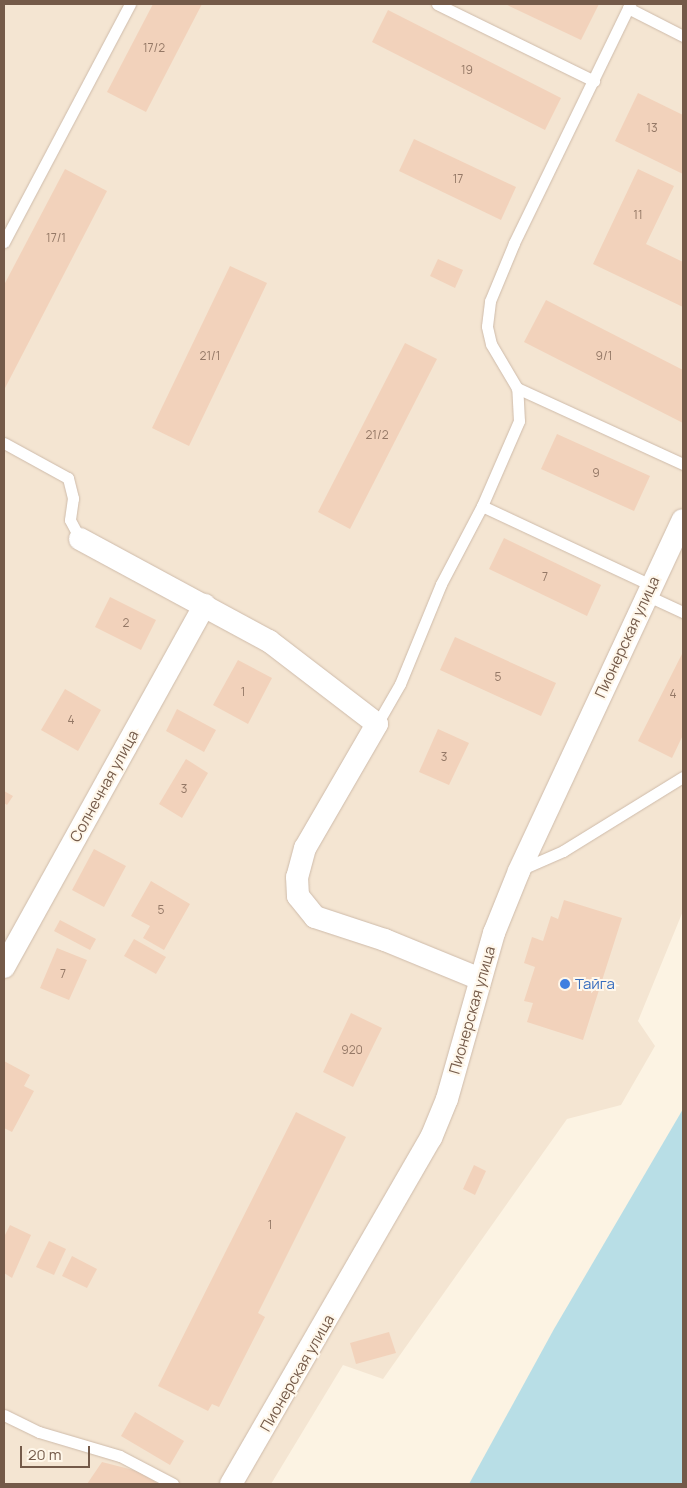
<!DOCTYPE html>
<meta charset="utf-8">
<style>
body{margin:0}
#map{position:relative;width:687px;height:1488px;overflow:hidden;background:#fcf3e3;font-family:Manrope,sans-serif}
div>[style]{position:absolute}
.residential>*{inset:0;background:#f4e5d2}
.water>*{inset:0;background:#b8dee6}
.building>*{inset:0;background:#f2d2bb}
.roads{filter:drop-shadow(0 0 1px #cebbaa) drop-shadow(0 0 1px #cebbaa)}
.lane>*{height:11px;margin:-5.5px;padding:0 5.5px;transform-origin:5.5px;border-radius:5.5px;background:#fff}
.street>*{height:22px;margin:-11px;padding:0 11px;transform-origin:11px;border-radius:11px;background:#fff}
.dots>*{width:14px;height:14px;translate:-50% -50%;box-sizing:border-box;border:2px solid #fff7ea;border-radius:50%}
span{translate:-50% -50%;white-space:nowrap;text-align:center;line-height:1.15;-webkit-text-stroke:4px #fff7ea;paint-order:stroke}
.number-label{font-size:12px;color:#947866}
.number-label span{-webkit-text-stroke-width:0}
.street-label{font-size:15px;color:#745a49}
.shop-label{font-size:15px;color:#366cbe}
.left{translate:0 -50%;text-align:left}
.frame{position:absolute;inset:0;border:5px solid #745a49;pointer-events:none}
.scale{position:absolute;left:20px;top:1446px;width:70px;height:22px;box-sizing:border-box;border:2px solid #745a49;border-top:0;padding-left:6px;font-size:15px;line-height:18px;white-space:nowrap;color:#745a49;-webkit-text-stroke:4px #fff7ea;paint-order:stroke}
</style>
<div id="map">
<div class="residential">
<div style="clip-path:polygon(4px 4px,683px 4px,683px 911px,638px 1021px,655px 1046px,621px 1105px,567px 1119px,383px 1379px,343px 1365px,271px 1484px,4px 1484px)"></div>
</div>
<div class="water">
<div style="clip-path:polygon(683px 1109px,683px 1484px,469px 1484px,554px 1329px)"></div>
</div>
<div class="building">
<div style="clip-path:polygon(153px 4px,202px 4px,146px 112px,107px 92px)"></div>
<div style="clip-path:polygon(505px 4px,599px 4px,581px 40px)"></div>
<div style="clip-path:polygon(388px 10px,561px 98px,545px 130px,372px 42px)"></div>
<div style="clip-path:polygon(638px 93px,683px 115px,683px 174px,615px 141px)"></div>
<div style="clip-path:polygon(414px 139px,516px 187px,501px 220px,399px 171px)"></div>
<div style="clip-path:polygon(65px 169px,107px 191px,4px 390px,4px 285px)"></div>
<div style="clip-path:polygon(638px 169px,674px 186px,646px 244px,683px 262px,683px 307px,593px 264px)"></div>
<div style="clip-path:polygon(438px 259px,463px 270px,455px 288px,430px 276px)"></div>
<div style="clip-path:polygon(230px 266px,267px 283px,189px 446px,152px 428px)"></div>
<div style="clip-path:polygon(546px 300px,683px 370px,683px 423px,524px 342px)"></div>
<div style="clip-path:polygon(405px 343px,437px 359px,350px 529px,318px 512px)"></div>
<div style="clip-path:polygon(557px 434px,650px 476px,634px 511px,541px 469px)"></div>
<div style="clip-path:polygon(504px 538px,601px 585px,587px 616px,489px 569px)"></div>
<div style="clip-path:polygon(110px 597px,156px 620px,141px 650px,95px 627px)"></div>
<div style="clip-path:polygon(455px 637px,556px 683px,541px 716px,440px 670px)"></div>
<div style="clip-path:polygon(683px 652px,683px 735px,672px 758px,638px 741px)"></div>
<div style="clip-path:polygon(238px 660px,272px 678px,248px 724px,213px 705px)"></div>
<div style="clip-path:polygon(65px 689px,101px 710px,78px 751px,41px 730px)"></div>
<div style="clip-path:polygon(177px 709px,216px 730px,204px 752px,166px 731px)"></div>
<div style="clip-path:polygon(438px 729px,469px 743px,449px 785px,419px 772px)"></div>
<div style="clip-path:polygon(186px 759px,208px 773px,182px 818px,159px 804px)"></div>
<div style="clip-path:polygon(4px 791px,13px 796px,7px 805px,4px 803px)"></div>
<div style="clip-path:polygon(94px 849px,126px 866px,104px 907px,72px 890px)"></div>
<div style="clip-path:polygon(151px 881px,190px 904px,164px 950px,143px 938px,150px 926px,131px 916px)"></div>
<div style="clip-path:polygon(564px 900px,622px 918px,583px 1040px,527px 1022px,533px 1003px,524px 1001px,535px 967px,524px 963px,532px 937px,543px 941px,551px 916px,558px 919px)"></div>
<div style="clip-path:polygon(60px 920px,96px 939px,90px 950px,54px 931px)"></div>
<div style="clip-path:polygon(134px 939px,166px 957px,156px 974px,124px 956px)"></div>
<div style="clip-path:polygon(57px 948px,87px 960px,69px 1000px,40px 988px)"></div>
<div style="clip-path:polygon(351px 1013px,382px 1028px,353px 1087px,323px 1072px)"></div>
<div style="clip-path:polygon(4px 1061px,30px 1075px,24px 1086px,34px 1091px,12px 1132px,4px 1128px)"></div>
<div style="clip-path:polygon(296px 1112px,346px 1137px,258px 1313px,265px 1317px,219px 1407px,212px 1404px,208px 1411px,158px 1386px)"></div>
<div style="clip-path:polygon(474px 1165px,486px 1171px,475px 1195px,463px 1189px)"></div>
<div style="clip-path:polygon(10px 1225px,31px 1235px,12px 1278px,4px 1273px,4px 1237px)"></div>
<div style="clip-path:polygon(49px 1241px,66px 1249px,54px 1275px,36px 1267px)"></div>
<div style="clip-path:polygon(72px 1256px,97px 1269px,87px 1288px,62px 1276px)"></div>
<div style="clip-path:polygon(389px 1332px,396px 1353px,356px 1364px,350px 1343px)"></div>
<div style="clip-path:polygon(135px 1412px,184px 1441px,170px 1465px,121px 1436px)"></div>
<div style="clip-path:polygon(102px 1462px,141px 1472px,158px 1484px,87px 1484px)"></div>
</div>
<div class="roads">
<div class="lane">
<div style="left:437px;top:4px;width:175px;rotate:26.1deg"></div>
<div style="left:628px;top:8px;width:62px;rotate:27deg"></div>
<div style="left:4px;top:242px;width:269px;rotate:-62.1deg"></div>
<div style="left:517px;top:388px;width:183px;rotate:24.6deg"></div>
<div style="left:4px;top:443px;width:73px;rotate:28.7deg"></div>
<div style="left:68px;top:478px;width:21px;rotate:76deg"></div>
<div style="left:73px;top:498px;width:22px;rotate:98deg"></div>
<div style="left:70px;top:520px;width:21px;rotate:62deg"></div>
<div style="left:482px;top:506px;width:187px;rotate:25.1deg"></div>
<div style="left:646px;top:595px;width:41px;rotate:24.7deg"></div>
<div style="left:377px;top:724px;width:46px;rotate:-60.1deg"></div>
<div style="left:400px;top:684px;width:108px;rotate:-67.7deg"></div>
<div style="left:441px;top:584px;width:88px;rotate:-62.3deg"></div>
<div style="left:482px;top:506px;width:93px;rotate:-66.5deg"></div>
<div style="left:519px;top:421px;width:33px;rotate:-93deg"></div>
<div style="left:517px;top:388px;width:51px;rotate:-120.6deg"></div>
<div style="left:491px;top:344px;width:18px;rotate:-103deg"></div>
<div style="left:487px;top:326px;width:25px;rotate:-83deg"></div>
<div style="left:490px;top:301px;width:63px;rotate:-67.5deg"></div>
<div style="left:514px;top:243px;width:266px;rotate:-64.1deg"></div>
<div style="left:522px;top:869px;width:45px;rotate:-23.7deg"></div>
<div style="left:563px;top:851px;width:141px;rotate:-31.7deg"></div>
<div style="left:4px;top:1415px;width:39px;rotate:26deg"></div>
<div style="left:39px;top:1432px;width:84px;rotate:16.5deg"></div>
<div style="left:120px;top:1456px;width:60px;rotate:27.8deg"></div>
</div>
<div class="street">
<div style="left:80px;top:539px;width:215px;rotate:28.4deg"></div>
<div style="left:269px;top:641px;width:136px;rotate:37.5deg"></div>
<div style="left:377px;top:724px;width:143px;rotate:120.1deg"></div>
<div style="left:305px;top:848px;width:30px;rotate:105deg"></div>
<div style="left:297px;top:877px;width:19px;rotate:87deg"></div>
<div style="left:298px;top:896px;width:27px;rotate:51deg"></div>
<div style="left:315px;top:917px;width:74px;rotate:18.2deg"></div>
<div style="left:385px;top:940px;width:103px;rotate:22.3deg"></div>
<div style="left:4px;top:967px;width:414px;rotate:-61deg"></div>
<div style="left:231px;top:1484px;width:400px;rotate:-60deg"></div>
<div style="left:431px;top:1138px;width:42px;rotate:-67.7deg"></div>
<div style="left:447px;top:1099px;width:173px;rotate:-74.2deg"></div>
<div style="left:494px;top:933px;width:67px;rotate:-68deg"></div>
<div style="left:519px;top:871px;width:387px;rotate:-65deg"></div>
</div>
</div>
<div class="dots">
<div style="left:565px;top:984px;background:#3f7fe0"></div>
</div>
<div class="number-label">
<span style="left:154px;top:48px">17/2</span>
<span style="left:467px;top:70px">19</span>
<span style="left:652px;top:128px">13</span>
<span style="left:458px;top:179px">17</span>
<span style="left:638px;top:215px">11</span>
<span style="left:56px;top:238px">17/1</span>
<span style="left:210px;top:356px">21/1</span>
<span style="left:604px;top:356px">9/1</span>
<span style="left:377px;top:435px">21/2</span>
<span style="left:596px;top:473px">9</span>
<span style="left:545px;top:577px">7</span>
<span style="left:126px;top:623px">2</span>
<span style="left:498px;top:677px">5</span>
<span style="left:243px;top:692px">1</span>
<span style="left:673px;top:694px">4</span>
<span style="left:71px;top:720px">4</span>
<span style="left:444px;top:757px">3</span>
<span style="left:184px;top:789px">3</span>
<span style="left:161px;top:910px">5</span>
<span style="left:63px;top:974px">7</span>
<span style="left:352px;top:1050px">920</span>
<span style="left:270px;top:1225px">1</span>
</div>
<div class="street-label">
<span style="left:627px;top:637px;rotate:-65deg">Пионерская улица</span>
<span style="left:104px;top:786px;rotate:-61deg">Солнечная улица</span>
<span style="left:472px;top:1010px;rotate:-74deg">Пионерская улица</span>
<span style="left:297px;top:1373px;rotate:-60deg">Пионерская улица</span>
</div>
<div class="shop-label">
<span class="left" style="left:575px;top:984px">Тайга</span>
</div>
<div class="frame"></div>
<div class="scale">20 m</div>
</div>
